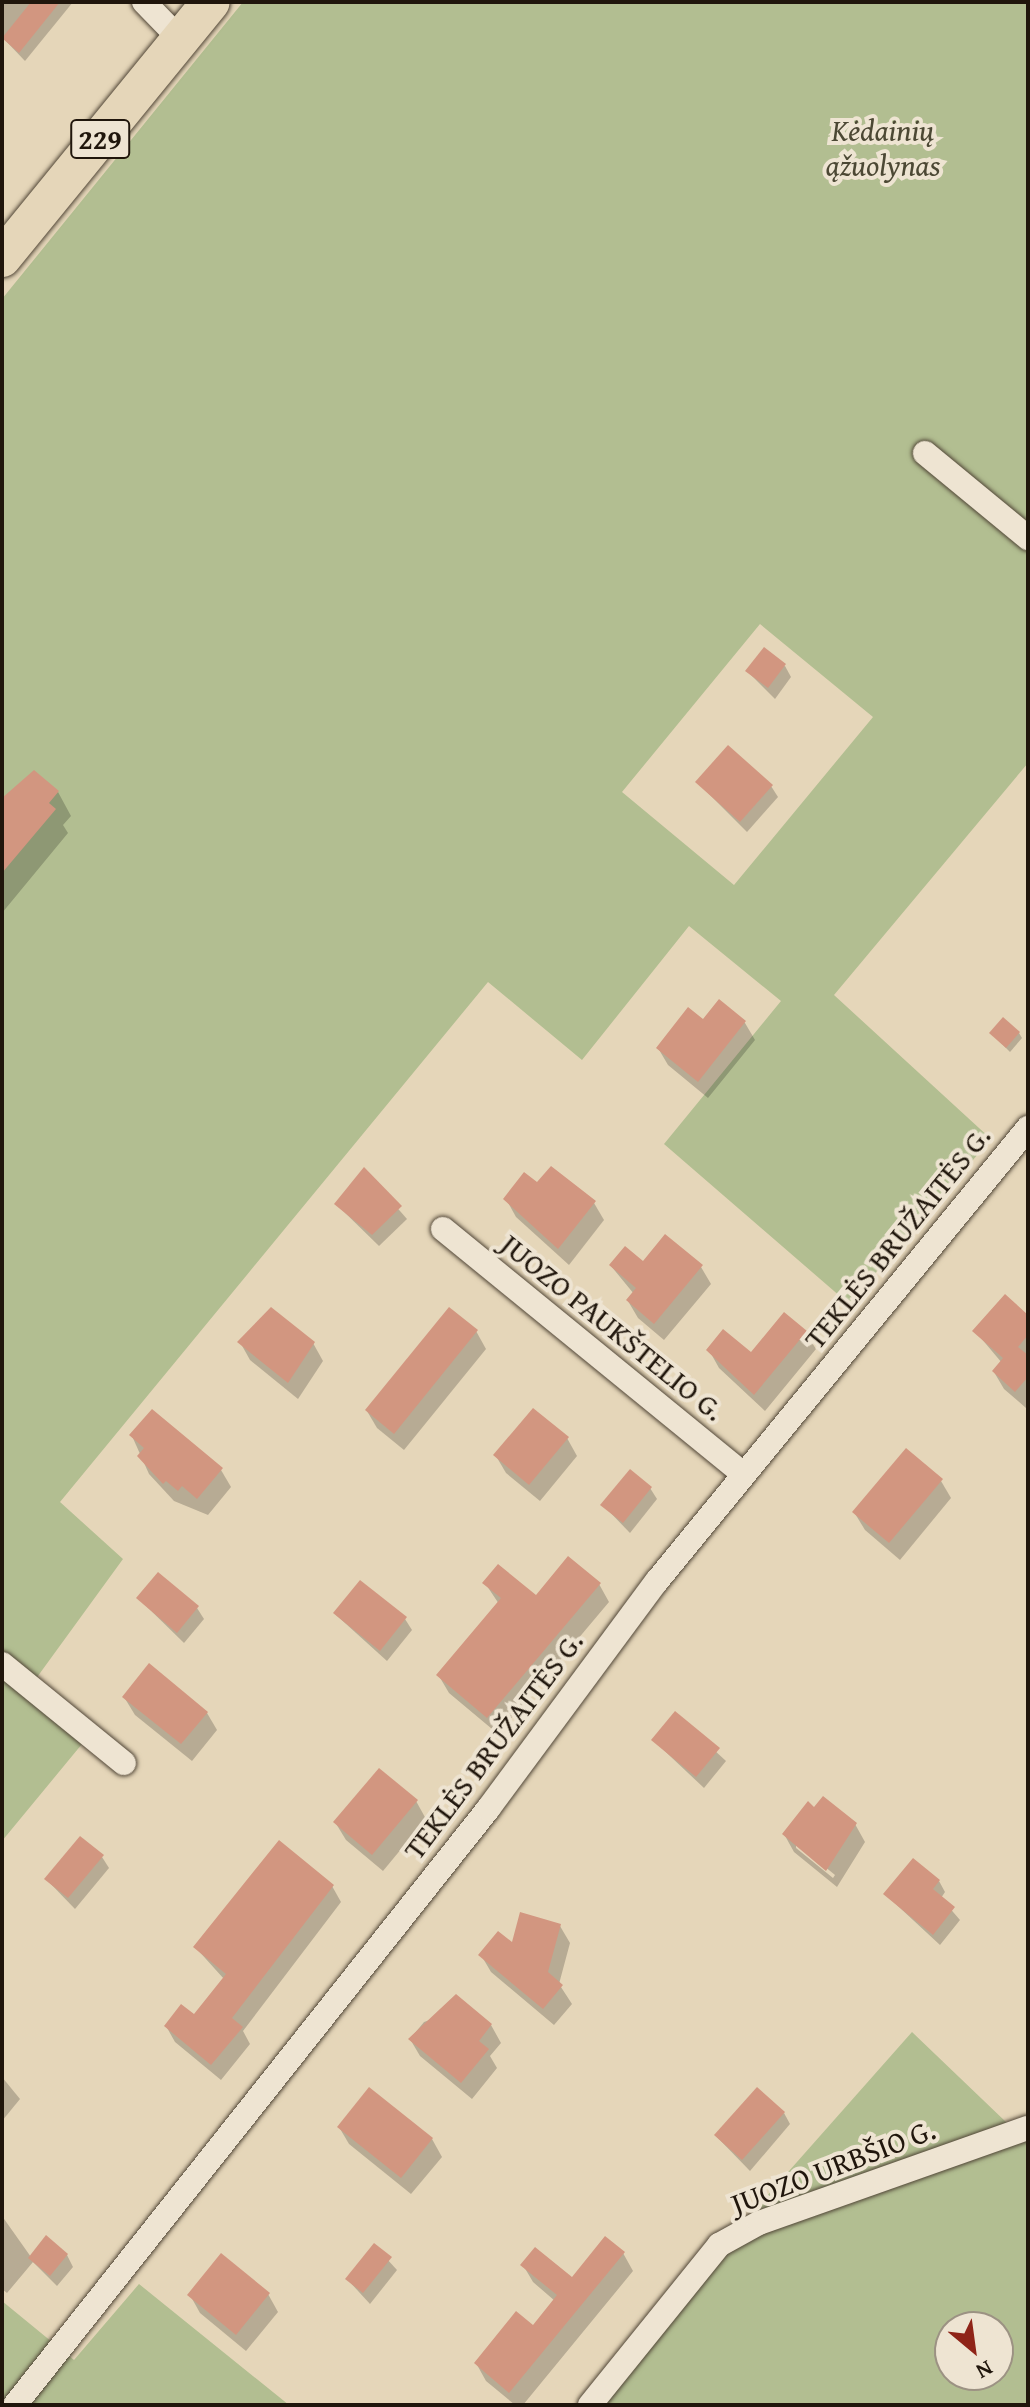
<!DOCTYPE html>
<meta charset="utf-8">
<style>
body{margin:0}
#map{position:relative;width:1030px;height:2407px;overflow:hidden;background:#e5d6b9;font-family:"Gentium Book Plus",serif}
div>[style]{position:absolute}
.green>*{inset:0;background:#b2be91}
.shadow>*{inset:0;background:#0003}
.building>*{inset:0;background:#d29680}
.roads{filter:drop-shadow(0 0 2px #514637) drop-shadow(0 0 2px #514637)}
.minor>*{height:24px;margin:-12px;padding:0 12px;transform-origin:12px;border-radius:12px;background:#eee4d2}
.primary>*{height:38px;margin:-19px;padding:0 19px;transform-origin:19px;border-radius:19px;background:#e5d6b9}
span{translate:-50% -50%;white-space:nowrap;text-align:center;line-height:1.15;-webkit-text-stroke:8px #eee4d2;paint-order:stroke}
.shield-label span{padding:2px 6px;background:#eee4d2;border:2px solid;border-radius:6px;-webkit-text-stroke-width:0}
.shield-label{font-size:28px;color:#20160c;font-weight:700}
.park-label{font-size:30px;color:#4c4834;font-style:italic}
.street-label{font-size:30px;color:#20160c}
.frame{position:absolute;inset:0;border:4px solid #20160c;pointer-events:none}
.north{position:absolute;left:934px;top:2311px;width:80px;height:80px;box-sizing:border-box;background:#eee4d2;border:2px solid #9c9283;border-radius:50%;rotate:151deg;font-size:22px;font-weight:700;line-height:32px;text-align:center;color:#20160c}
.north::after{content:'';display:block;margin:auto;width:28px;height:36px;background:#8f2418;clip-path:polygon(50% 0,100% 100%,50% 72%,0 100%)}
</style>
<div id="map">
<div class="green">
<div style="clip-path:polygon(evenodd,243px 2px,1028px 2px,1028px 763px,834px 995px,991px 1139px,849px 1304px,664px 1144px,781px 1001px,689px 926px,582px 1060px,488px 982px,60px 1502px,123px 1559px,35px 1680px,82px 1744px,2px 1841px,2px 299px,243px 2px,760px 624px,873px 717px,734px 885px,622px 792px,760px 624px)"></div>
<div style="clip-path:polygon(evenodd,912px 2032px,1028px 2143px,1028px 2405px,582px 2405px,912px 2032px,950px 2327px,998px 2327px,998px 2375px,950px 2375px,950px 2327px)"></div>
<div style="clip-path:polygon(139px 2284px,289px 2405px,2px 2405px,2px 2301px,74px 2360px)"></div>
</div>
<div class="shadow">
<div style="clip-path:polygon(2px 2px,73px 2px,25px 61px,4px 39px)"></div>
<div style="clip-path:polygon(785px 666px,791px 677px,775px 699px,748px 672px)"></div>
<div style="clip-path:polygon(35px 773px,58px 792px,71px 816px,63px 825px,68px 833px,2px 913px,2px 801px)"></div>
<div style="clip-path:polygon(698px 783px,771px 786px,778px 797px,747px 832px)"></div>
<div style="clip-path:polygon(719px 1002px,745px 1023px,755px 1040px,708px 1098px,668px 1065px,658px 1048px,703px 1022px)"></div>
<div style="clip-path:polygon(991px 1033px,1019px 1033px,1022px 1038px,1010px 1052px)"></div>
<div style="clip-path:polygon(364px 1170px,407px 1219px,379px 1246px,336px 1204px)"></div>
<div style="clip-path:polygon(538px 1185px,594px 1203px,604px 1220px,569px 1265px,516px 1217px,506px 1199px)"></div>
<div style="clip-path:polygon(643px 1264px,701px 1267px,711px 1284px,664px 1340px,638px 1318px,628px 1301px,634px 1294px,611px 1266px)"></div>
<div style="clip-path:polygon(1028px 1317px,1028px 1405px,1026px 1408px,1004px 1389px,994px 1372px,1002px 1363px,975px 1331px)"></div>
<div style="clip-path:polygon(476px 1331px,486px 1349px,404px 1450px,377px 1428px,367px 1411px)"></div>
<div style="clip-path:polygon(805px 1332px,816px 1349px,765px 1411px,719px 1368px,709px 1350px,752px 1355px)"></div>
<div style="clip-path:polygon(240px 1342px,313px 1343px,323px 1361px,298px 1399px,250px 1360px)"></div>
<div style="clip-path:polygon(132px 1436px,221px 1470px,231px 1487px,208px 1515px,174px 1501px,149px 1474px)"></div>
<div style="clip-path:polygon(567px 1438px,577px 1456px,540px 1501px,506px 1473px,496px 1456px)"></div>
<div style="clip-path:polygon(941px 1481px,951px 1498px,900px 1560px,865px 1530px,854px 1512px)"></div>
<div style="clip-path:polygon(650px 1488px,657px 1499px,630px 1533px,603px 1505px)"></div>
<div style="clip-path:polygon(485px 1583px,537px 1598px,599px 1584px,609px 1602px,498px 1734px,449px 1693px,439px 1676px,499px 1604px)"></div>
<div style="clip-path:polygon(138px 1598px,197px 1608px,204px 1619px,184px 1643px)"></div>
<div style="clip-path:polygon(335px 1614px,405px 1619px,412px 1630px,387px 1661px)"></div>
<div style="clip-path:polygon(124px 1697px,207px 1713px,217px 1730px,192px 1761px,135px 1715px)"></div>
<div style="clip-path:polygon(675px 1714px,726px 1761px,704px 1788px,653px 1740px)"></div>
<div style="clip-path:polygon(416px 1801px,426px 1819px,383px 1871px,346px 1840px,335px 1822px)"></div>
<div style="clip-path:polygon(evenodd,815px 1810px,855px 1824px,865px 1842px,837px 1887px,794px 1852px,784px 1834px,815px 1810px,796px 1843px,835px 1875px,833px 1878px,796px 1848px,796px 1843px)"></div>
<div style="clip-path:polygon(102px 1857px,109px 1868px,75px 1909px,46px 1879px)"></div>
<div style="clip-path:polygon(939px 1881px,945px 1892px,941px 1898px,960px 1920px,940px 1945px,886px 1895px)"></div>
<div style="clip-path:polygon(332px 1886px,341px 1902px,243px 2031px,250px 2044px,221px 2080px,175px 2042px,166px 2026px,194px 2017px,224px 1979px,196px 1948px)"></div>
<div style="clip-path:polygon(560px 1926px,570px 1943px,559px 1984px,572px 2004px,554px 2025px,491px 1972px,481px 1955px)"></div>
<div style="clip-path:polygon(441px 2016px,491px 2025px,501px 2043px,490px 2056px,497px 2068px,472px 2099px,420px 2056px,410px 2039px,424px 2022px)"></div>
<div style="clip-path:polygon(2px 2077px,20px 2099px,2px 2121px)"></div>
<div style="clip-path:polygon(784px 2113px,790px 2124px,750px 2171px,716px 2136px)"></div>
<div style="clip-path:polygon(339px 2127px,432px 2139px,442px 2157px,411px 2194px,349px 2144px)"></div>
<div style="clip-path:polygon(2px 2216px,31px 2257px,67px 2255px,73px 2267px,57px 2286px,33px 2262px,7px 2293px,2px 2289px)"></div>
<div style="clip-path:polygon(375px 2246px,397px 2270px,370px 2304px,347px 2279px)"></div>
<div style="clip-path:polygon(623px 2253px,633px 2271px,523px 2405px,515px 2405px,486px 2381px,476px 2363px,534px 2328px,555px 2301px,533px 2282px,523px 2265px,572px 2279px)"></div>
<div style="clip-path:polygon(268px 2294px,278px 2312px,246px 2351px,200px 2313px,190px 2295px)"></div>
</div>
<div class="building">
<div style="clip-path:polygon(31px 2px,60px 2px,19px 53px,2px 38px)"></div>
<div style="clip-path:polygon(764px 647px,786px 664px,768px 688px,745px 671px)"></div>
<div style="clip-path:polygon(728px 745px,773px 785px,740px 822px,695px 782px)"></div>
<div style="clip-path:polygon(34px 770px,59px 791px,49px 803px,56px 809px,2px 873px,2px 798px)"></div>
<div style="clip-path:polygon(719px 999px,746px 1021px,698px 1082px,656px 1048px,688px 1007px,703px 1019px)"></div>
<div style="clip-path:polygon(1003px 1017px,1020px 1032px,1006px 1048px,989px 1033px)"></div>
<div style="clip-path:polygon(551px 1166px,596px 1201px,558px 1249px,503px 1199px,524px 1172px,537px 1182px)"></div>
<div style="clip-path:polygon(364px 1167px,402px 1206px,372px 1235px,334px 1204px)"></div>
<div style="clip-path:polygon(665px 1234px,703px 1265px,654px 1324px,626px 1300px,636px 1288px,609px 1265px,625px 1246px,643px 1261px)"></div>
<div style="clip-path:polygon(1005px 1294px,1028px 1315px,1028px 1335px,1018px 1347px,1028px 1355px,1028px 1377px,1015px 1392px,992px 1371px,1003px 1358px,972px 1331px)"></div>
<div style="clip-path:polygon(271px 1307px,315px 1342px,288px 1383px,237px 1342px)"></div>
<div style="clip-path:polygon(449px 1307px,478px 1330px,394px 1434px,365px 1410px)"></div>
<div style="clip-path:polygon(784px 1312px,807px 1331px,754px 1395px,706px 1350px,723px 1329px,751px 1352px)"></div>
<div style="clip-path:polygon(533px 1408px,569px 1437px,529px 1485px,493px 1455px)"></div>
<div style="clip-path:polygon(152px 1409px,223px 1468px,197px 1499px,182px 1486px,178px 1491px,166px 1481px,163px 1484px,137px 1456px,144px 1448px,129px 1435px)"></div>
<div style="clip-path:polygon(906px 1448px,943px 1479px,889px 1543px,852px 1512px)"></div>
<div style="clip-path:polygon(630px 1469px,652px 1487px,623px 1523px,600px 1505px)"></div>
<div style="clip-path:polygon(568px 1556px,601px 1583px,487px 1718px,436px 1675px,501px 1598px,482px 1583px,498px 1564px,536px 1595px)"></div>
<div style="clip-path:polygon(158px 1572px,199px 1606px,177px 1633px,136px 1598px)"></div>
<div style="clip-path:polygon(360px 1580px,407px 1617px,380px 1651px,333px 1613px)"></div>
<div style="clip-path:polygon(149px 1663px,208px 1712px,181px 1744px,122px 1697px)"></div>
<div style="clip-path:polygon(675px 1711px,720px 1748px,696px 1777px,651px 1740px)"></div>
<div style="clip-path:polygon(379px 1768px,418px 1800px,372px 1855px,333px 1822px)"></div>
<div style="clip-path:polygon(823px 1796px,857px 1823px,826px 1871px,782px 1834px,808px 1801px,814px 1807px)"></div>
<div style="clip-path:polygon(80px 1836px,104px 1855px,68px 1898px,44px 1879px)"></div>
<div style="clip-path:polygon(279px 1840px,334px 1885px,232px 2018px,243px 2027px,211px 2065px,164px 2026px,181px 2004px,194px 2014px,226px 1974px,193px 1947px)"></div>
<div style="clip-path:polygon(913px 1858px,940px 1880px,933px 1889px,955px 1907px,933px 1935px,883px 1894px)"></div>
<div style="clip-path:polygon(520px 1912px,561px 1924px,548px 1972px,563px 1985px,543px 2009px,478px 1955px,498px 1931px,512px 1942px)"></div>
<div style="clip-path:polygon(456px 1994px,492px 2024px,479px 2041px,489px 2049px,461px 2083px,408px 2039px)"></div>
<div style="clip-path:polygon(369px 2087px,433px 2138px,401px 2178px,337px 2127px)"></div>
<div style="clip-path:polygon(757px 2087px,785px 2112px,742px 2160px,714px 2135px)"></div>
<div style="clip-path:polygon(46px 2235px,68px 2254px,50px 2276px,28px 2258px)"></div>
<div style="clip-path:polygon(605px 2236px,625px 2252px,509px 2393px,474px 2363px,516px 2311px,533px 2325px,557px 2295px,520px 2265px,535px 2247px,572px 2277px)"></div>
<div style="clip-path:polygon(374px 2243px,392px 2257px,363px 2293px,345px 2279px)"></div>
<div style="clip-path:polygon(221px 2253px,270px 2293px,236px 2335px,187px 2295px)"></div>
</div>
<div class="roads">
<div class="minor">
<div style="left:144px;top:2px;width:53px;rotate:45.8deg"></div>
<div style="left:925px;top:453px;width:134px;rotate:39.5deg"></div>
<div style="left:443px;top:1229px;width:387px;rotate:39.2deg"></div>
<div style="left:2px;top:1664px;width:157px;rotate:39.1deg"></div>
<div style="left:15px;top:2405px;width:761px;rotate:-51.56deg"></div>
<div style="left:488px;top:1809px;width:284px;rotate:-53.5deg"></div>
<div style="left:657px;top:1581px;width:586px;rotate:-50.68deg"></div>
<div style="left:590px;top:2405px;width:206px;rotate:-51.1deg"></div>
<div style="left:719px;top:2245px;width:46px;rotate:-28.8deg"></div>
<div style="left:759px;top:2223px;width:285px;rotate:-19.5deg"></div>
</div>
<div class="primary">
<div style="left:2px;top:258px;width:330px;rotate:-50.8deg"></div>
</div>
</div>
<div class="shield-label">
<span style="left:100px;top:139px">229</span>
</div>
<div class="park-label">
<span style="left:883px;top:147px">Kėdainių<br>ąžuolynas</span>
</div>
<div class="street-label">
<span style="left:897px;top:1237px;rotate:-51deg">TEKLĖS BRUŽAITĖS G.</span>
<span style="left:613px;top:1327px;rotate:39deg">JUOZO PAUKŠTELIO G.</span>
<span style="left:493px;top:1745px;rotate:-53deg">TEKLĖS BRUŽAITĖS G.</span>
<span style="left:833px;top:2166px;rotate:-21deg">JUOZO URBŠIO G.</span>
</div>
<div class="frame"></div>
<div class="north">N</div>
</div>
